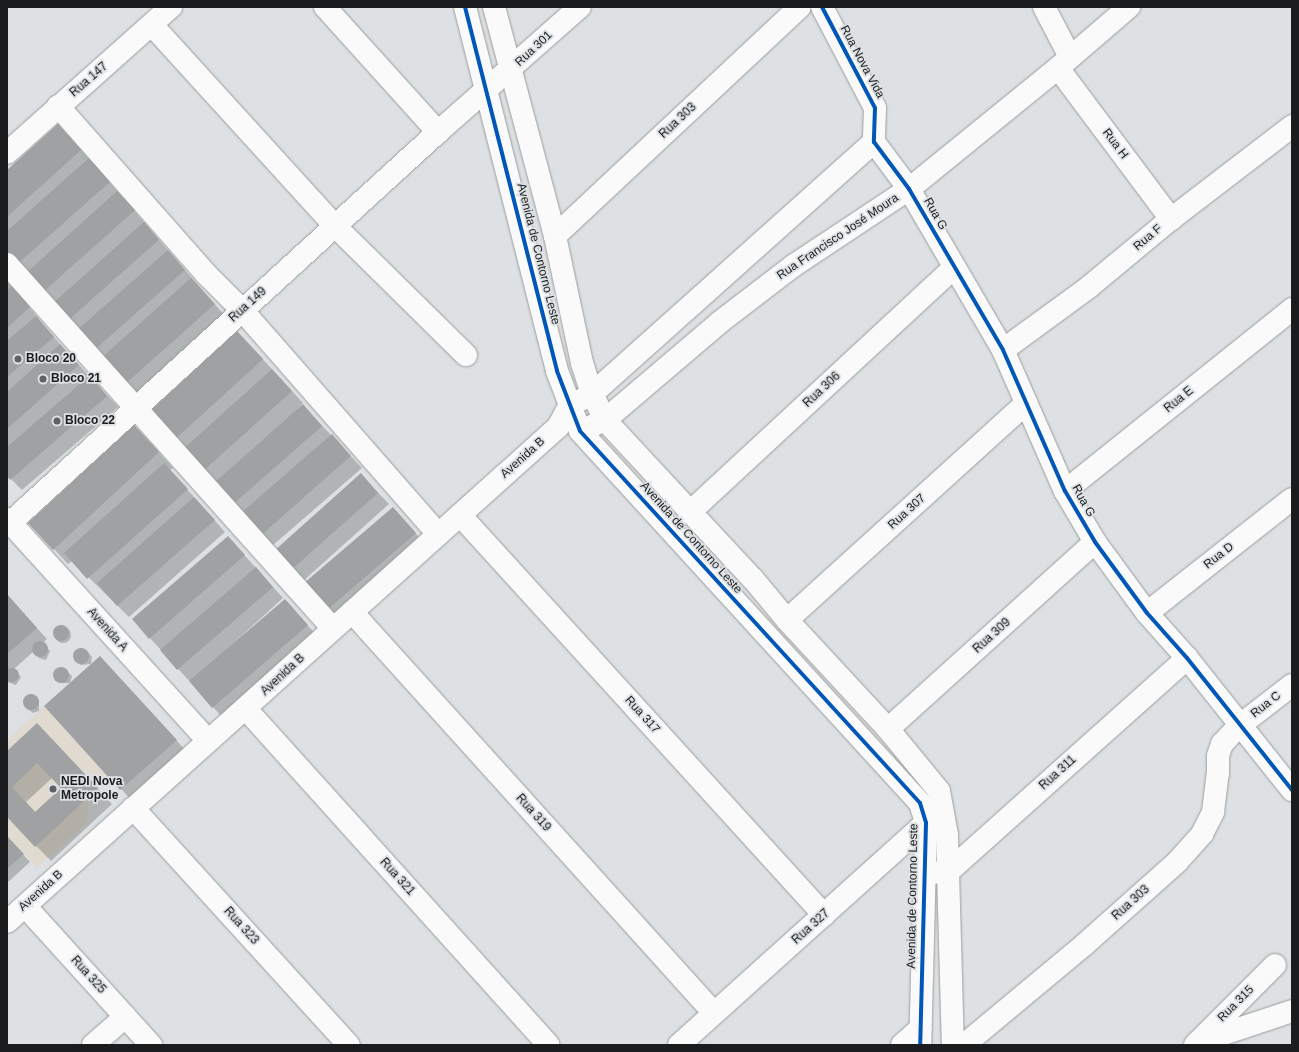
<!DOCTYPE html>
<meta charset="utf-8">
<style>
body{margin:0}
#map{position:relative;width:1299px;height:1052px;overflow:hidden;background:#dee1e3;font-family:Helvetica,sans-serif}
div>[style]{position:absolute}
.education>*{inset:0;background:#e0dad0}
.shadow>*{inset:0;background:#0003}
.round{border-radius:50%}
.building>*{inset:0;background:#9fa1a2}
.roads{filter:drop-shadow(0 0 1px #9b9d9e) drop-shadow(0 0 1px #9b9d9e)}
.minor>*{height:22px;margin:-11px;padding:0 11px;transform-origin:11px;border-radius:11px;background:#fafafb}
.tertiary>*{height:22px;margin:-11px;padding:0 11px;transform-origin:11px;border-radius:11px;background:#fafafb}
.cycleway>*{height:4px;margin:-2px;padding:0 2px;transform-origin:2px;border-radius:2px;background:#0057b8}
.dots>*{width:11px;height:11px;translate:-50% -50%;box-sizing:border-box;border:2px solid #dde1e4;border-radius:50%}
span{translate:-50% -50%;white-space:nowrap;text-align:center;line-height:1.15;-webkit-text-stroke:3.5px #dde1e4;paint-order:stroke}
.street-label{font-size:12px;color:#1a1c1d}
.poi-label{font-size:12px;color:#1a1c1d;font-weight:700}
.left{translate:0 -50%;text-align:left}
.frame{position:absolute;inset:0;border:8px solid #1a1c1d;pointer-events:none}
</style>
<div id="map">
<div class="education">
<div style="clip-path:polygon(44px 706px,110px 779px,88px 799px,87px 823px,37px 868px,7px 836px,7px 740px)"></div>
</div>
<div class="shadow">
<div style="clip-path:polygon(69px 136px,225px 316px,136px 396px,7px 252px,7px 171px)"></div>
<div style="clip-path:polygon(7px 281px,64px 349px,118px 407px,22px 490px,7px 475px)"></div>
<div style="clip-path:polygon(248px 343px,303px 403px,293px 414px,314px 417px,362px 468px,272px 546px,173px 442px)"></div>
<div style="clip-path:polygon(149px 442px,173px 468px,170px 470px,225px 532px,129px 617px,72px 561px,68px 564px,54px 549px)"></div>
<div style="clip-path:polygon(361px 475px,389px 504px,303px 581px,292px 570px)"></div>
<div style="clip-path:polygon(393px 508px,426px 545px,338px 621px,327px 610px)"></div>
<div style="clip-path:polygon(228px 537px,283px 598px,216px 659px,285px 600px,318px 637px,223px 718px,150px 638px)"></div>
<div style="clip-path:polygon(7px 595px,47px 639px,43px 643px,50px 651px,46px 660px,39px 658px,34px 651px,14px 669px,21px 677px,16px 685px,7px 682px)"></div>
<div class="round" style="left:55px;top:627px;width:16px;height:16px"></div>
<div style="clip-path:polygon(76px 651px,87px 651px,92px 657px,91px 664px,80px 665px,75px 658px)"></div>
<div style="clip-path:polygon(100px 657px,187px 752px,132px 801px,46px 706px)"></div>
<div style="clip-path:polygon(63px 668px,72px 676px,70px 683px,60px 683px,54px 677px,56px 670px)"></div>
<div style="clip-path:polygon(29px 696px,39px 701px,39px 711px,33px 713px,26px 708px,24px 701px)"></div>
<div style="clip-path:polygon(evenodd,52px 739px,112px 804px,51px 861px,7px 816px,7px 753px,52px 739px,52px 778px,62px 788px,36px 813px,26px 802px,52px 778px)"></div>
<div style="clip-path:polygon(7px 837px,30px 862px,7px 883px)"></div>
</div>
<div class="building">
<div style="clip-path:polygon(58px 124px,81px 150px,7px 217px,7px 170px)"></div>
<div style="clip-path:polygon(89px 158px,110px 182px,17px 264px,7px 254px,7px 231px)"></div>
<div style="clip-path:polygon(117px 191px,135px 210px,41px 294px,24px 275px)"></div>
<div style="clip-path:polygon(144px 222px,159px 240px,66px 322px,51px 305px)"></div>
<div style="clip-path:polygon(168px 250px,185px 270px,92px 352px,75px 332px)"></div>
<div style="clip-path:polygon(191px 278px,215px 304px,124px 385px,100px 359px)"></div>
<div style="clip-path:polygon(12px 286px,30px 307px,7px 328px,7px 290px)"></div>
<div style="clip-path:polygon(36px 316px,54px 337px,7px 377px,7px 341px)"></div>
<div style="clip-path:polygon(237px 331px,263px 359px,172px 442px,147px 414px)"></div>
<div style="clip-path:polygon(60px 344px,79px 365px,7px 429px,7px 392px)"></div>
<div style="clip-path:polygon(272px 369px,292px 391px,201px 473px,181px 451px)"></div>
<div style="clip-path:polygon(90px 375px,107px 396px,10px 480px,7px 476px,7px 447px)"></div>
<div style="clip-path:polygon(303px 404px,322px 426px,231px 506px,213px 484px)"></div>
<div style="clip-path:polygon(134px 425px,159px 452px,53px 550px,28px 523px)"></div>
<div style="clip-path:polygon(332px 434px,351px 456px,260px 536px,241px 513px)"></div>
<div style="clip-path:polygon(164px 463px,188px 489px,87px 579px,64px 553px)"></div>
<div style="clip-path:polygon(361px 473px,378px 493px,291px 570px,274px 551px)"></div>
<div style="clip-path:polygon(194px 497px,215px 520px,117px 606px,97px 583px)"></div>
<div style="clip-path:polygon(393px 507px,416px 533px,326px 611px,303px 584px)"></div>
<div style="clip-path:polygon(228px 536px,245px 555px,149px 639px,132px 619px)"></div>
<div style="clip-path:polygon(256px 567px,273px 587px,177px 670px,160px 650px)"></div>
<div style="clip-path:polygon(7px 594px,37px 628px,7px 654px)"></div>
<div style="clip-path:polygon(285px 599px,308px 625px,212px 708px,189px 681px)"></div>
<div class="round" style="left:53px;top:625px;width:16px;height:16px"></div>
<div class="round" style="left:32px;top:641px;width:16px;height:16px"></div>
<div class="round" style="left:73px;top:648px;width:16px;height:16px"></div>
<div style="clip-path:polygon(100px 656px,177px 740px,120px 790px,44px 706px)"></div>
<div class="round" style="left:53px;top:667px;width:16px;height:16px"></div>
<div class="round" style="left:5px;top:668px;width:14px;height:14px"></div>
<div class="round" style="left:23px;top:694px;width:16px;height:16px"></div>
<div style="clip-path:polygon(evenodd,37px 723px,98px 788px,35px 847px,7px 817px,7px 751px,37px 723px,37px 763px,61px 788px,35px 812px,12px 787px,37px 763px)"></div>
<div style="clip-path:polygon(7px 836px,24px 854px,7px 869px)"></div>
</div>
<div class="roads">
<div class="minor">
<div style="left:325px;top:7px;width:169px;rotate:47.9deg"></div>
<div style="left:822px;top:7px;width:114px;rotate:62.3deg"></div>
<div style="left:875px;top:108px;width:34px;rotate:92deg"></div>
<div style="left:1044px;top:7px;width:56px;rotate:62.5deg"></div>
<div style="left:152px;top:25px;width:272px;rotate:47.7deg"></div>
<div style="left:335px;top:226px;width:184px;rotate:44.6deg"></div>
<div style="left:1058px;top:68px;width:189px;rotate:53.2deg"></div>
<div style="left:58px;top:106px;width:224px;rotate:48.6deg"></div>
<div style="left:206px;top:274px;width:51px;rotate:45deg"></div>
<div style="left:242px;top:310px;width:298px;rotate:48.8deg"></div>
<div style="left:7px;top:153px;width:220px;rotate:-41.7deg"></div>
<div style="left:909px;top:189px;width:186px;rotate:59.7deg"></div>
<div style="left:1003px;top:350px;width:154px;rotate:66.3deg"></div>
<div style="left:1065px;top:491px;width:59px;rotate:59.5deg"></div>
<div style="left:1095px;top:542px;width:88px;rotate:53.8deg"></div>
<div style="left:1147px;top:613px;width:60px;rotate:48.4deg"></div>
<div style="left:1187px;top:658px;width:169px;rotate:51.5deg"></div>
<div style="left:555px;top:236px;width:335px;rotate:-43.1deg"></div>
<div style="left:7px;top:264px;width:489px;rotate:48.2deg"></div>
<div style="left:1003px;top:350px;width:107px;rotate:-36.2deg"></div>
<div style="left:1089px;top:287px;width:107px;rotate:-39.7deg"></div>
<div style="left:1171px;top:219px;width:153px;rotate:-37.5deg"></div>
<div style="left:1065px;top:491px;width:291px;rotate:-38.7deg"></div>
<div style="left:689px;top:513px;width:361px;rotate:-42.8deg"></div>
<div style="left:460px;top:515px;width:541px;rotate:47.7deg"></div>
<div style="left:10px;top:523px;width:580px;rotate:-42.41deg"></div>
<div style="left:438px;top:132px;width:189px;rotate:-41.4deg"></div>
<div style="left:352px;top:612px;width:540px;rotate:47.93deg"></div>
<div style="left:1147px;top:613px;width:184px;rotate:-38.2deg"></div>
<div style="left:787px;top:620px;width:323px;rotate:-42.2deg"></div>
<div style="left:246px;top:709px;width:452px;rotate:48deg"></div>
<div style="left:888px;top:729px;width:279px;rotate:-42.1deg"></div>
<div style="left:133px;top:808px;width:321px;rotate:47.7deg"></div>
<div style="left:924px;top:873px;width:24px;rotate:-2deg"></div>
<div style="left:948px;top:872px;width:321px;rotate:-41.8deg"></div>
<div style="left:25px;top:906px;width:188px;rotate:47.8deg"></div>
<div style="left:1199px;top:1042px;width:98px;rotate:-18.4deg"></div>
<div style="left:93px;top:1045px;width:43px;rotate:-41.2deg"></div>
<div style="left:679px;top:1045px;width:347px;rotate:-42deg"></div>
<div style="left:902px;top:1045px;width:25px;rotate:-42deg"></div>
<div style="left:964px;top:1045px;width:156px;rotate:-39.8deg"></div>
<div style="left:1084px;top:945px;width:125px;rotate:-41.7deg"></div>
<div style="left:1177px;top:862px;width:38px;rotate:-48deg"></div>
<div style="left:1202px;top:834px;width:25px;rotate:-63deg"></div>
<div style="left:1213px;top:812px;width:38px;rotate:-83deg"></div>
<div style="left:1218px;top:774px;width:18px;rotate:-90deg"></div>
<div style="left:1218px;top:756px;width:13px;rotate:-72deg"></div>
<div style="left:1222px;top:744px;width:25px;rotate:-47deg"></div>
<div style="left:1239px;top:726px;width:67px;rotate:-37.7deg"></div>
<div style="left:1195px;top:1045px;width:113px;rotate:-45deg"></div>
</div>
<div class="tertiary">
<div style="left:465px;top:7px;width:375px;rotate:75.8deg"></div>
<div style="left:557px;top:371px;width:64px;rotate:69deg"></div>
<div style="left:580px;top:431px;width:504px;rotate:47.57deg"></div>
<div style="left:920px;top:803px;width:21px;rotate:73deg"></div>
<div style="left:926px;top:823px;width:222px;rotate:91.5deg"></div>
<div style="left:494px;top:7px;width:237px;rotate:75.1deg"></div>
<div style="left:555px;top:236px;width:130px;rotate:78deg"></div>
<div style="left:582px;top:363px;width:33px;rotate:72deg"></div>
<div style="left:592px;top:394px;width:29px;rotate:63deg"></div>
<div style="left:605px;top:420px;width:217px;rotate:47.1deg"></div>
<div style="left:753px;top:579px;width:53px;rotate:50.3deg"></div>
<div style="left:787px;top:620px;width:149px;rotate:47.2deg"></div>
<div style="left:888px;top:729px;width:80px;rotate:50.6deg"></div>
<div style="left:939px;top:791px;width:45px;rotate:79.7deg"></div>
<div style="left:947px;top:835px;width:210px;rotate:88.4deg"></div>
<div style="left:581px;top:400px;width:13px;rotate:-29deg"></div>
<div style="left:592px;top:394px;width:378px;rotate:-41.8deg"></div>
<div style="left:874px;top:142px;width:59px;rotate:53.3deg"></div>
<div style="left:592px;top:426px;width:14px;rotate:-25deg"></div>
<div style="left:605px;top:420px;width:151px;rotate:-40.4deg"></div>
<div style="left:720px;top:322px;width:92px;rotate:-37.5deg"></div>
<div style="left:793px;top:266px;width:139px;rotate:-33.6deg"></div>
<div style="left:909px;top:189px;width:192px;rotate:-39.1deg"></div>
<div style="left:1058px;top:68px;width:94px;rotate:-40.7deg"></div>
<div style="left:7px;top:519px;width:299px;rotate:47.8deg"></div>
<div style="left:7px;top:922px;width:741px;rotate:-41.94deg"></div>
<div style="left:558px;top:427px;width:24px;rotate:-62deg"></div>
</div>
</div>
<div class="cycleway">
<div style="left:465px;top:7px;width:375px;rotate:75.8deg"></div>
<div style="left:557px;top:371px;width:64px;rotate:69deg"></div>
<div style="left:580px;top:431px;width:504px;rotate:47.57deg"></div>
<div style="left:920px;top:803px;width:21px;rotate:73deg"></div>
<div style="left:926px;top:823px;width:222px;rotate:91.5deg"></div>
<div style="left:822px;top:7px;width:114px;rotate:62.3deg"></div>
<div style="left:875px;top:108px;width:34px;rotate:92deg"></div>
<div style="left:874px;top:142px;width:59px;rotate:53.3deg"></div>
<div style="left:909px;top:189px;width:186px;rotate:59.7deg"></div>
<div style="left:1003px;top:350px;width:154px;rotate:66.3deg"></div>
<div style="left:1065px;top:491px;width:59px;rotate:59.5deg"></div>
<div style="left:1095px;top:542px;width:88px;rotate:53.8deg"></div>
<div style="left:1147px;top:613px;width:60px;rotate:48.4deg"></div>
<div style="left:1187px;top:658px;width:169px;rotate:51.5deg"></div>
</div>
<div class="dots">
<div style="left:18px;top:359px;background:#5f6162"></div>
<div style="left:43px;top:379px;background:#5f6162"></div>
<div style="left:57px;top:421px;background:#5f6162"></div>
<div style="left:53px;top:789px;background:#5f6162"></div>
</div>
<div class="street-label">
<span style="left:534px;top:49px;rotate:-43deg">Rua 301</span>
<span style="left:862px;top:62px;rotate:62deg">Rua Nova Vida</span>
<span style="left:89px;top:80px;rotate:-41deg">Rua 147</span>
<span style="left:678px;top:121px;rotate:-43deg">Rua 303</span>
<span style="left:1115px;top:144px;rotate:53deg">Rua H</span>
<span style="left:935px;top:214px;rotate:60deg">Rua G</span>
<span style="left:838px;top:237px;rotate:-34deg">Rua Francisco José Moura</span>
<span style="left:1148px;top:238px;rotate:-40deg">Rua F</span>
<span style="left:538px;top:254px;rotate:76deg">Avenida de Contorno Leste</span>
<span style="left:248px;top:305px;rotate:-42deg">Rua 149</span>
<span style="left:822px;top:390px;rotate:-43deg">Rua 306</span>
<span style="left:1179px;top:400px;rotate:-39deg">Rua E</span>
<span style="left:523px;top:458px;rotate:-42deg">Avenida B</span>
<span style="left:1083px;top:501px;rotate:61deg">Rua G</span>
<span style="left:907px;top:512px;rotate:-42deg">Rua 307</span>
<span style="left:691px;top:538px;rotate:48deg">Avenida de Contorno Leste</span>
<span style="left:1219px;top:556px;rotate:-38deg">Rua D</span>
<span style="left:107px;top:630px;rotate:48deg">Avenida A</span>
<span style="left:992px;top:636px;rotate:-42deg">Rua 309</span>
<span style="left:283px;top:675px;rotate:-43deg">Avenida B</span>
<span style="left:1266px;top:705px;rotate:-38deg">Rua C</span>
<span style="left:642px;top:715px;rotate:48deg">Rua 317</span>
<span style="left:1058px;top:773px;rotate:-42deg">Rua 311</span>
<span style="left:533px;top:813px;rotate:48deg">Rua 319</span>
<span style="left:397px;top:877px;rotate:48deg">Rua 321</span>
<span style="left:41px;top:891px;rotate:-42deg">Avenida B</span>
<span style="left:913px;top:896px;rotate:-89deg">Avenida de Contorno Leste</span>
<span style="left:1131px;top:903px;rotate:-42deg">Rua 303</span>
<span style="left:241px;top:926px;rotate:48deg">Rua 323</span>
<span style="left:811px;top:927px;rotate:-42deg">Rua 327</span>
<span style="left:88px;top:975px;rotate:48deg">Rua 325</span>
<span style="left:1236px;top:1004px;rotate:-45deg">Rua 315</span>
</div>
<div class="poi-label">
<span class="left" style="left:26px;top:359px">Bloco 20</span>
<span class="left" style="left:51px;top:379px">Bloco 21</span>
<span class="left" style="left:65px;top:421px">Bloco 22</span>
<span class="left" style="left:61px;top:789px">NEDI Nova<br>Metropole</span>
</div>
<div class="frame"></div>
</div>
